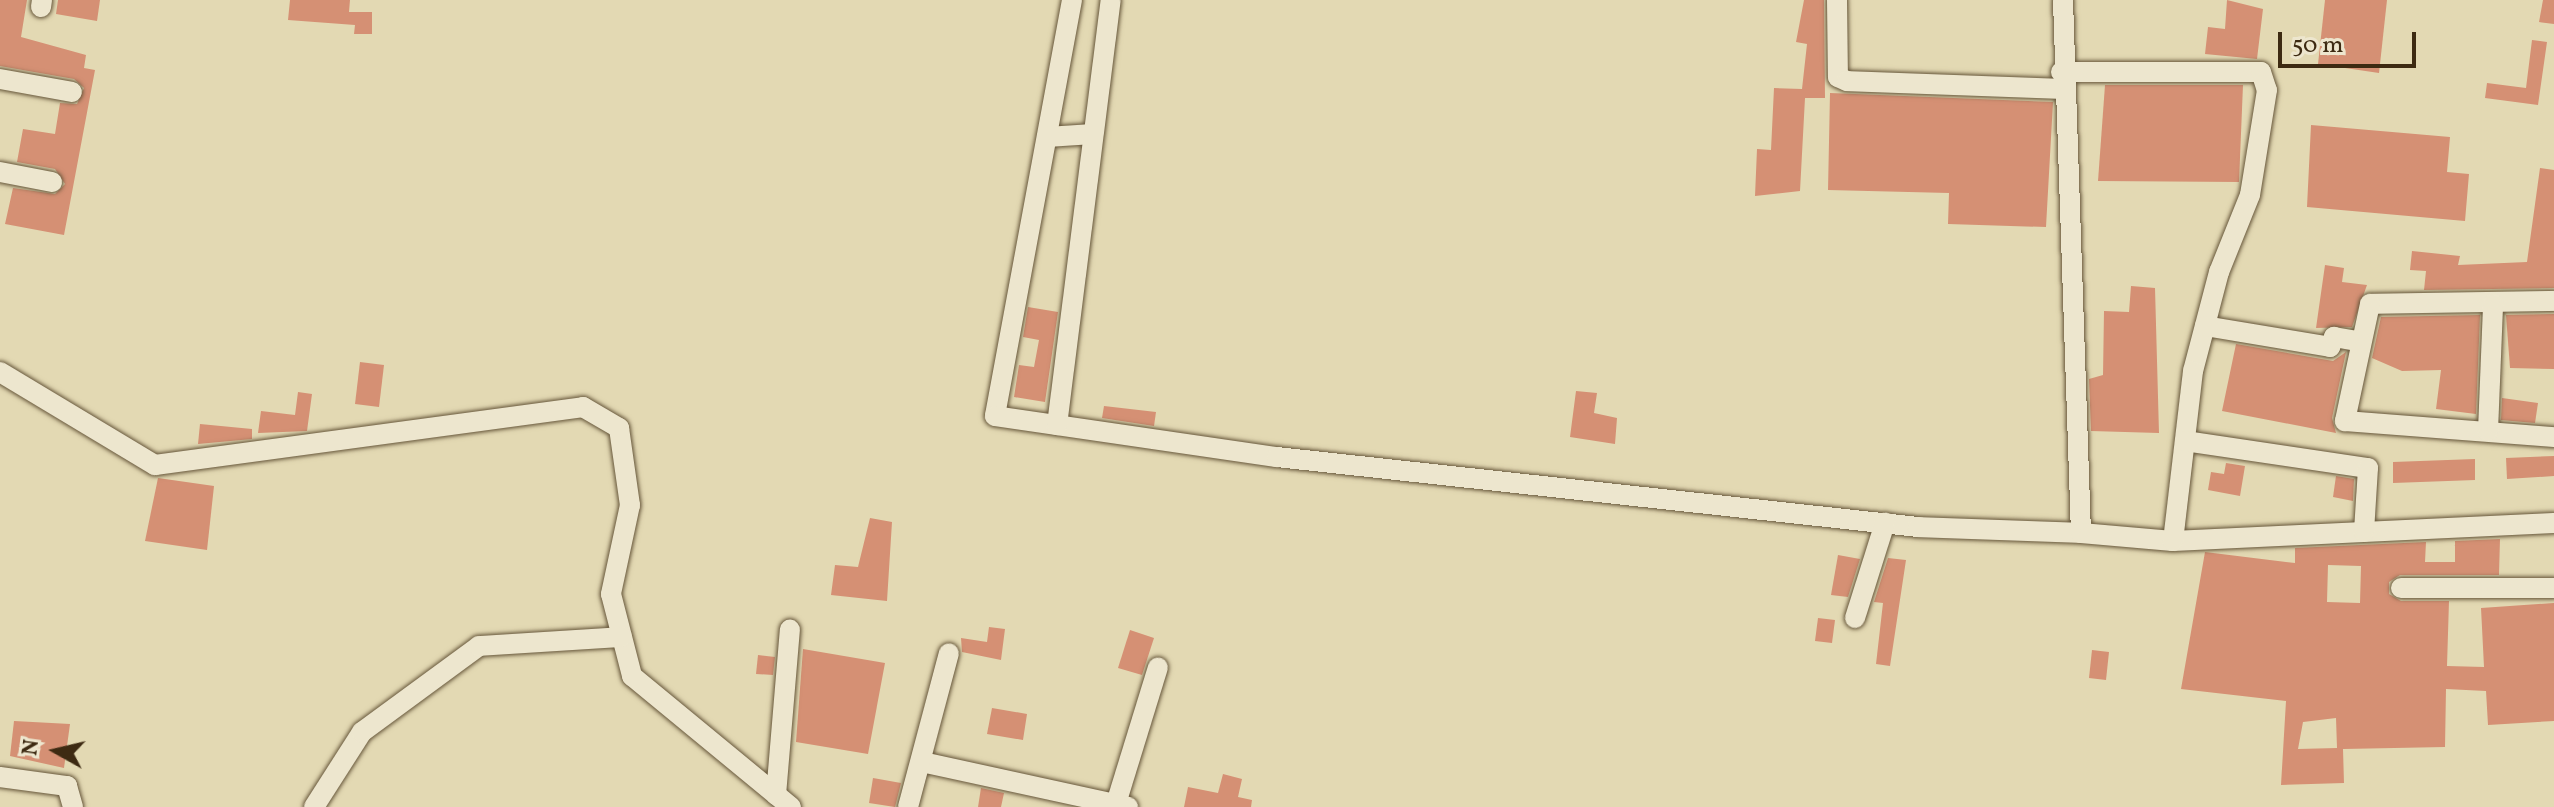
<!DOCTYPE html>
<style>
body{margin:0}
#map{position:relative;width:2554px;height:807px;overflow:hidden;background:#e3d9b3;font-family:Vollkorn,serif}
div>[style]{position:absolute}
.building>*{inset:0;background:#d59074}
.roads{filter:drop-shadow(0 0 2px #66563a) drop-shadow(0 0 2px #66563a)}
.minor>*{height:20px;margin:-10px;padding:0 10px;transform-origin:10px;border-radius:10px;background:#ede6ce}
span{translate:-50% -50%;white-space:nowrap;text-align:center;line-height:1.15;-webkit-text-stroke:6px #ede6ce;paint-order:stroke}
.north{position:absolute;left:16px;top:711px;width:80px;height:80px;-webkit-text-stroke:6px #ede6ce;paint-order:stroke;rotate:278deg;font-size:22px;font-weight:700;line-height:32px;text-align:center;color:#3d2a12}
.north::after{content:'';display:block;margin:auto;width:28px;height:36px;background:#3d2a12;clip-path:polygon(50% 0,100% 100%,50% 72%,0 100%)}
.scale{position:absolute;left:2278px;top:32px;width:138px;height:36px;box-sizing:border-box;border:4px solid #3d2a12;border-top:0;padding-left:10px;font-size:24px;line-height:28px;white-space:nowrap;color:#3d2a12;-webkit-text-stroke:6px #ede6ce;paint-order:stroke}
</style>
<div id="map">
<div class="building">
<div style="clip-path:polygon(0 0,27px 0,21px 37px,86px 55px,84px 68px,95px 70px,64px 235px,5px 224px,13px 188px,55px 194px,65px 184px,55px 169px,17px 162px,23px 129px,55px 134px,60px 103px,77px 104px,84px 88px,74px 79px,0 66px)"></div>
<div style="clip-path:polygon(58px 0,100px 0,97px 21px,56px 14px)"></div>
<div style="clip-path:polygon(290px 0,350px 0,349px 12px,372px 12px,372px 34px,354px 34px,355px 25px,288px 20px)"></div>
<div style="clip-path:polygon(1804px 0,1824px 0,1825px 98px,1805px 98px,1800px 191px,1755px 196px,1757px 149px,1771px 150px,1774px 88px,1802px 89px,1807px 44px,1796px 42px)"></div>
<div style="clip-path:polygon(2227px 0,2263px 9px,2257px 59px,2205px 54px,2208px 27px,2225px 29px)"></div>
<div style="clip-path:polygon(2325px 0,2387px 0,2379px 73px,2318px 64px)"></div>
<div style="clip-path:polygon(2543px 0,2554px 0,2554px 24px,2539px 22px)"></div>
<div style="clip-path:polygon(2532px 40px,2547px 42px,2538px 105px,2485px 98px,2487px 83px,2526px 88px)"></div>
<div style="clip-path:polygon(2105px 85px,2243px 85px,2239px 182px,2098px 181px)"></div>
<div style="clip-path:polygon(1830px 93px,2053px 102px,2046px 227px,1948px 224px,1949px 193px,1828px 190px)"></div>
<div style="clip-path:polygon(2311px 125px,2450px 137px,2447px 172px,2469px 174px,2465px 221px,2307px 207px)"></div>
<div style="clip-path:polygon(2540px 168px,2554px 170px,2554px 288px,2424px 290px,2426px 271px,2410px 270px,2412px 251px,2460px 256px,2458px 265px,2527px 262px)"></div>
<div style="clip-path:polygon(2325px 265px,2344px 268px,2342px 282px,2367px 285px,2352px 327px,2316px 328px)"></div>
<div style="clip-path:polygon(2131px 286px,2155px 288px,2159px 433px,2091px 431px,2089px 379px,2103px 375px,2104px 311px,2129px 312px)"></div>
<div style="clip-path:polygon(1028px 307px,1058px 312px,1045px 402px,1014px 397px,1019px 365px,1034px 367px,1039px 340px,1023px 337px)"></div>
<div style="clip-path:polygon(2554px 314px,2554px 369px,2510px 368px,2506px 315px)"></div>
<div style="clip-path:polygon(2480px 315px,2476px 414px,2436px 409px,2441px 370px,2402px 371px,2372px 358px,2381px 317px)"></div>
<div style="clip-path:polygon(2236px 344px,2333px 361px,2346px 352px,2332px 418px,2336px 433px,2222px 411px)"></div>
<div style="clip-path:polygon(360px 362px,384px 365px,379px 407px,355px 404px)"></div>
<div style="clip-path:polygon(1576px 391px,1597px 393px,1594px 413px,1617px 418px,1615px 444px,1570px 437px)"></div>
<div style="clip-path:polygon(298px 392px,312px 394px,307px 431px,258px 433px,261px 411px,295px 415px)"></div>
<div style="clip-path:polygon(2502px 398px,2538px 403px,2535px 423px,2501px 420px)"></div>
<div style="clip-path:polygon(1104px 406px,1156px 412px,1154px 426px,1102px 418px)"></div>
<div style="clip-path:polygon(200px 424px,252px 429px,252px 439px,198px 444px)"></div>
<div style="clip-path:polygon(2554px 456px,2554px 476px,2507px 479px,2506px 458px)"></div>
<div style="clip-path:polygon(2475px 459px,2475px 480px,2393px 483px,2393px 462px)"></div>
<div style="clip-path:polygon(2226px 463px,2245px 466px,2240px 496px,2208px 490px,2211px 472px,2224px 474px)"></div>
<div style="clip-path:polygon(2336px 476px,2354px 479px,2353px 501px,2333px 497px)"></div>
<div style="clip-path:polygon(158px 478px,214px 486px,207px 550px,145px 541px)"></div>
<div style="clip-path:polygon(870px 518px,892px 522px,887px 601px,831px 595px,835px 565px,858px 567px)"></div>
<div style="clip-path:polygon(evenodd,2500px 539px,2499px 575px,2400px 575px,2389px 582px,2389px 594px,2401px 601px,2449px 601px,2447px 666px,2484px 667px,2481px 608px,2554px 603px,2554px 721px,2488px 725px,2486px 691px,2446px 689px,2445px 747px,2343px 749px,2344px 783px,2281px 785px,2286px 701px,2181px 689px,2205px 552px,2295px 563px,2295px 548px,2426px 542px,2425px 562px,2455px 562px,2455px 541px,2500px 539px,2328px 565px,2361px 566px,2360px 603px,2327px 602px,2328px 565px,2500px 539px,2336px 718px,2337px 748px,2298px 749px,2303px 722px,2336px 718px)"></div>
<div style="clip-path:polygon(1838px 555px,1860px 559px,1848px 597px,1831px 595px)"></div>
<div style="clip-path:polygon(1888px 558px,1906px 560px,1890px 666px,1876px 664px,1883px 603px,1874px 602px)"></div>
<div style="clip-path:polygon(1818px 618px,1835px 620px,1832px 643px,1815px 641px)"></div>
<div style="clip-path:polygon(989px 627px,1005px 629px,1001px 660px,962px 652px,961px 638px,987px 642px)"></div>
<div style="clip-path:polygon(1130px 630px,1154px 638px,1142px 675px,1118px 668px)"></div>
<div style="clip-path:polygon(803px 649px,885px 663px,868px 754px,796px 742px)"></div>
<div style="clip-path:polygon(2092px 650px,2109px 652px,2106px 680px,2089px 678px)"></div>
<div style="clip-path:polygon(758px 655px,775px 657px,773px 675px,756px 674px)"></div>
<div style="clip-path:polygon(992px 708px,1027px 714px,1023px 740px,987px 734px)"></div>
<div style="clip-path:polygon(14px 721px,70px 724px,64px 768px,10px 756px)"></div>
<div style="clip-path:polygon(1223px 774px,1242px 779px,1238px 797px,1252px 800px,1251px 807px,1184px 807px,1188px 787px,1218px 793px)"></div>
<div style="clip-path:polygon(873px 778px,901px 783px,895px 807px,869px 803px)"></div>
<div style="clip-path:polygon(981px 788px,1004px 793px,1001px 807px,978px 807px)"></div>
</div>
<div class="roads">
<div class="minor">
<div style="left:1072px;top:0;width:423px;rotate:100.5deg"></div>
<div style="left:995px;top:416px;width:285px;rotate:8.3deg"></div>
<div style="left:1277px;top:457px;width:645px;rotate:6.23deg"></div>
<div style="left:1918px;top:527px;width:163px;rotate:2.1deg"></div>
<div style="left:1837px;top:0;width:77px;rotate:89.3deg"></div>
<div style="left:1838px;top:77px;width:10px;rotate:24deg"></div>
<div style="left:1847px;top:81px;width:214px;rotate:2.1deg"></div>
<div style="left:2063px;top:0;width:533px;rotate:88.07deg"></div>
<div style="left:2081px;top:533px;width:92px;rotate:5deg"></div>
<div style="left:2173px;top:541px;width:381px;rotate:-2.7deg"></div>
<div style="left:41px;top:7px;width:7px;rotate:-82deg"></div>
<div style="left:2061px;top:72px;width:200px"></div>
<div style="left:2261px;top:72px;width:19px;rotate:72deg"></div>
<div style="left:2267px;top:90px;width:106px;rotate:99.2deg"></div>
<div style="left:2250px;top:195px;width:83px;rotate:111.9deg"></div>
<div style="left:2219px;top:272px;width:102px;rotate:104.7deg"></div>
<div style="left:2193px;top:371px;width:171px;rotate:96.7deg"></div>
<div style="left:0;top:79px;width:73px;rotate:10.2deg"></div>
<div style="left:1047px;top:137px;width:46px;rotate:-3.7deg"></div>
<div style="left:0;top:172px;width:53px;rotate:10.9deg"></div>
<div style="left:2554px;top:301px;width:184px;rotate:179.1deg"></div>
<div style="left:2370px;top:304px;width:120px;rotate:102.1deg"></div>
<div style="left:2345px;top:421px;width:210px;rotate:4.4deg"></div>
<div style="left:2205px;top:326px;width:127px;rotate:9.5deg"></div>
<div style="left:2330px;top:347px;width:11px;rotate:-68deg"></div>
<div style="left:2334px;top:337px;width:27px;rotate:10deg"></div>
<div style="left:0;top:372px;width:181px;rotate:31deg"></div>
<div style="left:155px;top:465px;width:432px;rotate:-7.7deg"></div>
<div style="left:583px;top:407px;width:42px;rotate:30.3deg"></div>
<div style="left:619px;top:428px;width:78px;rotate:81.9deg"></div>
<div style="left:630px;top:505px;width:91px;rotate:102.1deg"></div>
<div style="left:611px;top:594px;width:85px;rotate:75.6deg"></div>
<div style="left:632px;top:676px;width:206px;rotate:39.5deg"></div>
<div style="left:1057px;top:425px;width:428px;rotate:-82.8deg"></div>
<div style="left:2488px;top:431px;width:127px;rotate:-87.7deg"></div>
<div style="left:2185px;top:441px;width:185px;rotate:8.4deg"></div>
<div style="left:2368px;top:468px;width:64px;rotate:93.6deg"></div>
<div style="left:2401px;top:588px;width:153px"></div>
<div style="left:1855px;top:618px;width:100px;rotate:-72.5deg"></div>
<div style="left:922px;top:762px;width:211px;rotate:12.3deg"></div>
<div style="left:0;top:777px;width:68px;rotate:7.7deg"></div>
<div style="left:67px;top:786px;width:22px;rotate:74deg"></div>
<div style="left:776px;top:795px;width:166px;rotate:-85.2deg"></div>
<div style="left:314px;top:807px;width:89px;rotate:-57.4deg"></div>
<div style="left:362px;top:732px;width:145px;rotate:-36.3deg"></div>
<div style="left:479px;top:646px;width:143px;rotate:-3.6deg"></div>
<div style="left:908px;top:807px;width:159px;rotate:-75.1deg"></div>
<div style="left:1115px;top:807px;width:146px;rotate:-72.9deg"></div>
</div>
</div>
<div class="north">N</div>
<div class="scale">50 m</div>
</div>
